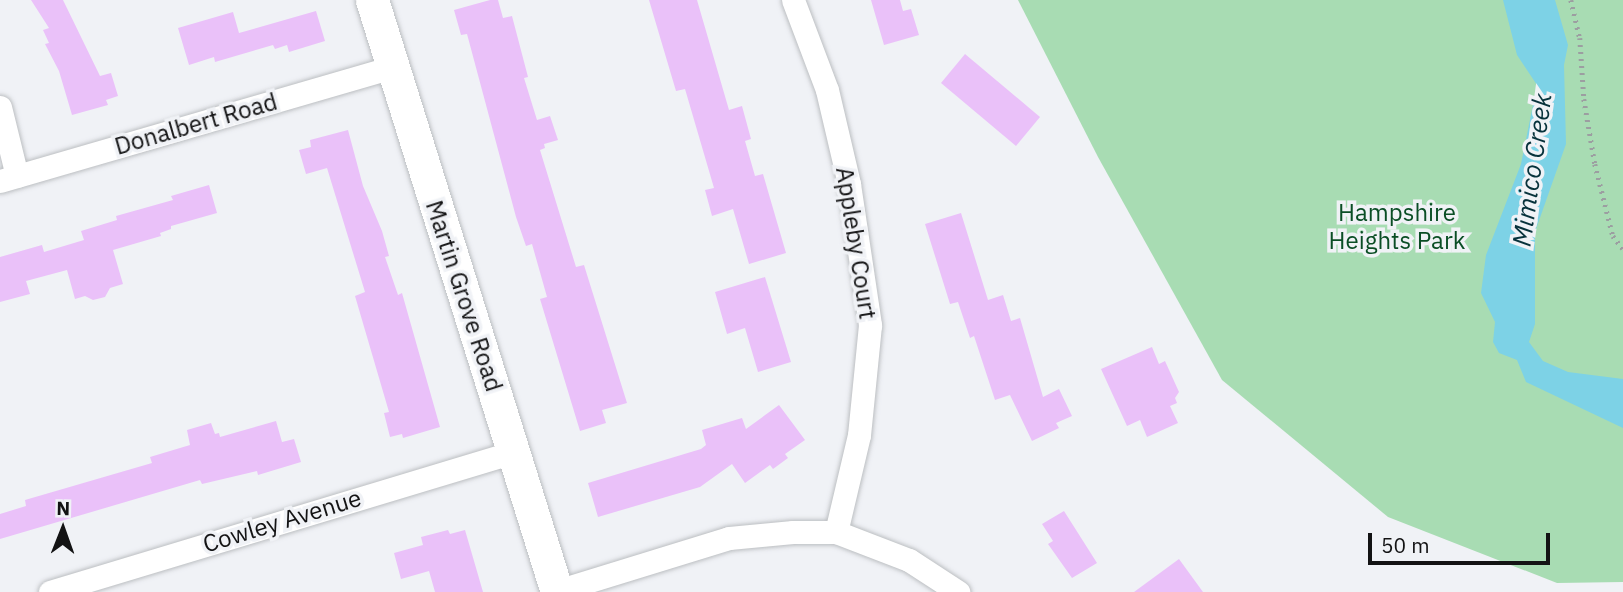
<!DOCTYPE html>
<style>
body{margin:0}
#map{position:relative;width:1623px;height:592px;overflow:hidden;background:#f0f2f6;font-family:"IBM Plex Sans",sans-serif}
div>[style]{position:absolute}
.green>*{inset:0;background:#a8dcb3}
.water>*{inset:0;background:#7dd2e6}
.building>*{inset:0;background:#eac1f9}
.path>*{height:4.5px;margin-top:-2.25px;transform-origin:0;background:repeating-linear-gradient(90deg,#9c9ea1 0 2px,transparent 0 7px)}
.roads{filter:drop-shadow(0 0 2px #bcbfc2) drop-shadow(0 0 2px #bcbfc2)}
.minor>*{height:23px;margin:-11.5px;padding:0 11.5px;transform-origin:11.5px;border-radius:11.5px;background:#fff}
.secondary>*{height:33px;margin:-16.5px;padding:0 16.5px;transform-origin:16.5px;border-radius:16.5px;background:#fff}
span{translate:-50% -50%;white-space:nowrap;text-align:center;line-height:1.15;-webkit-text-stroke:7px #f0f2f6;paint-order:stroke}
.street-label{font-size:24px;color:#131314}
.park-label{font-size:24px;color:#0a4e25}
.water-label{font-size:26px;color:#07323b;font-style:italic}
.north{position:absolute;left:28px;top:494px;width:70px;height:70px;-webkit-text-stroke:5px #f0f2f6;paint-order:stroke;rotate:1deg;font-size:19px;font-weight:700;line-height:28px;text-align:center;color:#131314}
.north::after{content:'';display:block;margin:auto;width:24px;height:32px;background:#131314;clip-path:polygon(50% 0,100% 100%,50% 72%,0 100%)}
.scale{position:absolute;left:1368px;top:533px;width:182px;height:32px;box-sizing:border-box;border:4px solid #131314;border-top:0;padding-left:9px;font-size:21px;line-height:24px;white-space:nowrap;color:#131314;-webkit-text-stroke:5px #f0f2f6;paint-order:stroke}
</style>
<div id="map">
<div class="green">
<div style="clip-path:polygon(1018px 0,1623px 0,1623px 582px,1557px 583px,1388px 517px,1222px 380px,1098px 157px)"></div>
</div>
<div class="water">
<div style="clip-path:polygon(1503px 0,1555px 0,1568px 45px,1564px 65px,1566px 144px,1535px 232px,1535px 324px,1529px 342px,1543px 361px,1568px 372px,1623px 379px,1623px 428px,1526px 382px,1517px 360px,1499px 353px,1493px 342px,1495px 322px,1481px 293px,1486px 255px,1521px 164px,1537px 85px,1517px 55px)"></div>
</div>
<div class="building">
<div style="clip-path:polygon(31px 0,63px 0,100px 76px,111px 73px,118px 96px,106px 100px,108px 105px,72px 115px,59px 71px,45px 44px,49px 43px,43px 30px,49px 28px)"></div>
<div style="clip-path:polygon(490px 0,498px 0,503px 18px,512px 16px,528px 77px,524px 78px,537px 120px,550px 116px,558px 140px,544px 144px,545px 148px,540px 150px,576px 267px,584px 265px,627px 403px,602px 410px,606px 423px,580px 431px,540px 299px,547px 297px,532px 244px,526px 246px,516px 217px,467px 34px,461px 35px,454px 10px)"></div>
<div style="clip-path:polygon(649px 0,697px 0,729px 110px,742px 106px,751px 139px,745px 141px,755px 176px,763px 174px,786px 253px,749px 264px,733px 209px,712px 216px,705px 190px,714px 188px,685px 89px,676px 91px)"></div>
<div style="clip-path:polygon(871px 0,900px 0,903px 11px,911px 9px,919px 35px,884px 45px)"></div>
<div style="clip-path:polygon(316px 11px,325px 41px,289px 52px,287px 45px,275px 49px,273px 45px,215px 62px,214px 57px,189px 65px,178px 28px,233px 12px,239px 33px)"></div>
<div style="clip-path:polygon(965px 54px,1040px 117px,1016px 146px,941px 83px)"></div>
<div style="clip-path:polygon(348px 130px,363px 186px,382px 231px,389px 256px,385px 257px,398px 295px,402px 293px,440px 427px,403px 438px,402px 434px,390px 437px,384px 413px,389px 412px,355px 296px,365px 292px,327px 168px,306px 174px,299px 150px,311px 147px,310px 140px)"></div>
<div style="clip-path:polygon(209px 185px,217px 213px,171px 226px,171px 229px,160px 233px,161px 236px,113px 250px,123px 284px,110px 288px,105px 297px,93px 300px,85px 296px,75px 299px,67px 270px,26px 281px,30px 294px,0 302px,0 257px,42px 245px,44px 252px,84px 240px,81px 231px,117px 220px,116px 216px,173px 200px,171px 196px)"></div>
<div style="clip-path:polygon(961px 213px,988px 300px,1003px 295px,1011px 321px,1020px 318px,1043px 397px,1059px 389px,1072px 416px,1056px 423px,1059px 428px,1032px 441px,1010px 395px,995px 400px,974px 336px,970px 338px,958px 302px,950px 304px,925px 224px)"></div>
<div style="clip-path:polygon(765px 277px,791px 362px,758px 372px,745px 328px,727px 334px,715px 292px)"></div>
<div style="clip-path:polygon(1152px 347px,1159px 364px,1165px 361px,1179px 392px,1175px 398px,1177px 403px,1170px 406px,1178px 423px,1147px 437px,1140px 420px,1127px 426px,1101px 369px)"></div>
<div style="clip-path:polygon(779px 405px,805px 440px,785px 454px,788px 458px,773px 469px,770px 465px,745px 483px,732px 464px,700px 487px,598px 517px,588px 483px,701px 449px,706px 445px,702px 430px,742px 418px,746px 429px)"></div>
<div style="clip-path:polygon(276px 421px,282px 442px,294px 439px,301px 462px,258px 475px,257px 471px,202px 484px,200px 480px,0 539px,0 514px,26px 506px,25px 500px,152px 463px,150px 457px,190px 445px,187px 430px,211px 423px,215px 434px,219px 433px,220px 437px)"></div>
<div style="clip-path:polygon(1064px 511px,1097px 563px,1072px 578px,1048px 544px,1053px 541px,1042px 524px)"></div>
<div style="clip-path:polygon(448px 530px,450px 534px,465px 530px,483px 592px,435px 592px,429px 571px,401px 579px,394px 553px,423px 545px,421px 537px)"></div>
<div style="clip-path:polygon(1179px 559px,1203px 592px,1134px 592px)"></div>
</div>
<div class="path">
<div style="left:1571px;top:0;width:39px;rotate:77deg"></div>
<div style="left:1580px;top:38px;width:61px;rotate:86.2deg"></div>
<div style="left:1584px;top:99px;width:66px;rotate:80.4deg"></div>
<div style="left:1595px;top:164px;width:74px;rotate:76deg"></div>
<div style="left:1613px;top:236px;width:16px;rotate:52deg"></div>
</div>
<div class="roads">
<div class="minor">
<div style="left:793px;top:0;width:96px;rotate:69.3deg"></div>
<div style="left:827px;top:90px;width:97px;rotate:76.8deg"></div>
<div style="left:849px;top:184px;width:143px;rotate:81.5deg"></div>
<div style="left:870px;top:325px;width:111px;rotate:95.7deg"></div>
<div style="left:859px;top:435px;width:100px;rotate:103.3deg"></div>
<div style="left:0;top:107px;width:71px;rotate:76.2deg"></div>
<div style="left:0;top:181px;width:408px;rotate:-16.2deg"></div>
<div style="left:557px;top:591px;width:180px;rotate:-17.1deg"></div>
<div style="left:729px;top:538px;width:64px;rotate:-5.4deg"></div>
<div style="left:793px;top:532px;width:43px"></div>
<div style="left:836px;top:532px;width:78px;rotate:21deg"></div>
<div style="left:909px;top:560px;width:59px;rotate:33.1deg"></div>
<div style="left:50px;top:592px;width:485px;rotate:-16.8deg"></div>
</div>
<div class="secondary">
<div style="left:372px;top:0;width:620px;rotate:72.65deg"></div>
</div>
</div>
<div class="street-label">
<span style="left:196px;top:124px;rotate:-16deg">Donalbert Road</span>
<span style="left:856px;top:243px;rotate:81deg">Appleby Court</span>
<span style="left:464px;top:296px;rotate:72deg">Martin Grove Road</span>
<span style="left:282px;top:521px;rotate:-17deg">Cowley Avenue</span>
</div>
<div class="park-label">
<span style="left:1397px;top:227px">Hampshire<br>Heights Park</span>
</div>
<div class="water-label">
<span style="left:1532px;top:170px;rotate:-82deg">Mimico Creek</span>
</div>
<div class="north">N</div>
<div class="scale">50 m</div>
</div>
